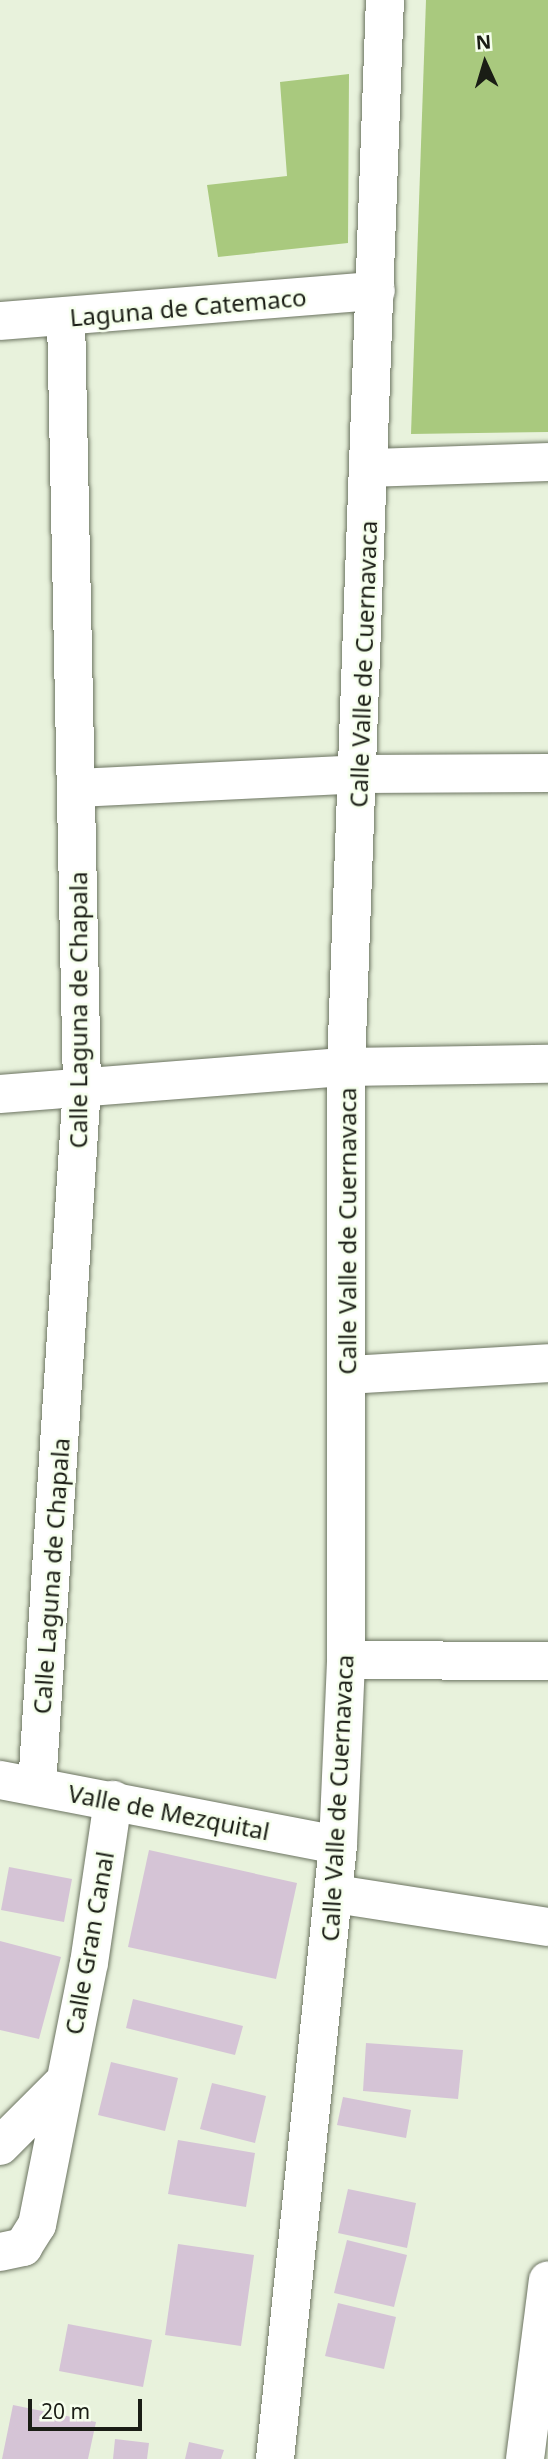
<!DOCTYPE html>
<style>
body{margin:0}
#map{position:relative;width:548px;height:2459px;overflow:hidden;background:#e8f2dc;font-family:"Noto Sans",sans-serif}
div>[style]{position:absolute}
.green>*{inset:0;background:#a9c97e}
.building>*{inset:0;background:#d5c4d6}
.roads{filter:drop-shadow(0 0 2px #6c7461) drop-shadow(0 0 2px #6c7461)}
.minor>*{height:38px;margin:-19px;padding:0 19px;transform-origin:19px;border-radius:19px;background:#fff}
span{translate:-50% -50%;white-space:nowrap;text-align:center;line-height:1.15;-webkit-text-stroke:5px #f6ffed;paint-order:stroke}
.street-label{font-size:24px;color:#1a1d15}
.north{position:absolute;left:450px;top:28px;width:70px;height:70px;-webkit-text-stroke:5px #f6ffed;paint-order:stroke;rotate:356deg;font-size:19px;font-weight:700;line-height:28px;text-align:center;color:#1a1d15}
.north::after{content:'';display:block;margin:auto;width:24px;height:32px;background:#1a1d15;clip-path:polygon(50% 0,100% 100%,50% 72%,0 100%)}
.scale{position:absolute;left:28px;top:2399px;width:114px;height:32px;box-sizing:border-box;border:4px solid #1a1d15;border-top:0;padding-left:9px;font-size:21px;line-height:24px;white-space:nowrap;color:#1a1d15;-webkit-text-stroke:5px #f6ffed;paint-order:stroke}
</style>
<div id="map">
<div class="green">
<div style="clip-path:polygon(426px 0,548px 0,548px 432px,411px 434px)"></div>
<div style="clip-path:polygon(349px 74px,348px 243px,218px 257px,207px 185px,287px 176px,280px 82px)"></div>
</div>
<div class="building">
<div style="clip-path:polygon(149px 1850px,297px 1883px,276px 1979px,128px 1947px)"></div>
<div style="clip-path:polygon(9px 1867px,72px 1879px,64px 1922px,1px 1910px)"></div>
<div style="clip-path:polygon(0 1941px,61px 1957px,39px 2039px,0 2030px)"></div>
<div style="clip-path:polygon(133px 1999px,243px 2026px,235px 2055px,126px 2028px)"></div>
<div style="clip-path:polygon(366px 2043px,463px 2050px,458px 2099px,363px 2091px)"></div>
<div style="clip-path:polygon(111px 2062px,178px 2078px,165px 2131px,98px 2115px)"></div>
<div style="clip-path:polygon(212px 2083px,266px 2096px,255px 2143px,200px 2129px)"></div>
<div style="clip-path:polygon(343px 2097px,411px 2110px,406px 2138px,337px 2125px)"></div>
<div style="clip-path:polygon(178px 2140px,255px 2153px,246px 2207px,168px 2194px)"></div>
<div style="clip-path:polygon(348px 2189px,416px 2203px,407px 2248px,338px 2233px)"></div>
<div style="clip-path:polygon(347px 2240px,407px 2255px,394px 2307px,334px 2293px)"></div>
<div style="clip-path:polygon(178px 2244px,254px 2255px,241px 2346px,165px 2335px)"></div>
<div style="clip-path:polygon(338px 2303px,396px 2317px,384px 2369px,325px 2356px)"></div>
<div style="clip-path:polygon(68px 2324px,152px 2340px,143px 2387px,59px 2371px)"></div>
<div style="clip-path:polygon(13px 2405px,96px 2422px,88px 2459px,2px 2459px)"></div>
<div style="clip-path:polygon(115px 2439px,149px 2443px,147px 2459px,113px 2459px)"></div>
<div style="clip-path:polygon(189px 2442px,224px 2450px,221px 2459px,185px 2459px)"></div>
</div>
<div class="roads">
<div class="minor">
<div style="left:0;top:321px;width:377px;rotate:-4.6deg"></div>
<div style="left:370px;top:468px;width:178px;rotate:-1.9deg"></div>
<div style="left:77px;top:788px;width:282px;rotate:-2.8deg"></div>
<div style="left:359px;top:774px;width:189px;rotate:-0.3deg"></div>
<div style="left:0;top:1094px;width:347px;rotate:-4.5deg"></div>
<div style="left:346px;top:1067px;width:202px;rotate:-0.9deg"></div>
<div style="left:348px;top:1375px;width:200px;rotate:-3.4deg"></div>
<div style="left:346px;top:1660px;width:202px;rotate:0.3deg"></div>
<div style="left:0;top:1780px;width:344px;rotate:10.9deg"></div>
<div style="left:37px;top:1786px;width:700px;rotate:-86.32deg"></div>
<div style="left:82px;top:1087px;width:770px;rotate:-91.19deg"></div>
<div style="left:335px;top:1894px;width:216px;rotate:8.8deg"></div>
<div style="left:0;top:2146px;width:86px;rotate:-45deg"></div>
<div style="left:0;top:2252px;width:24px;rotate:-12deg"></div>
<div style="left:23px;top:2247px;width:26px;rotate:-58deg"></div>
<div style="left:37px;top:2225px;width:267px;rotate:-78.8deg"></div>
<div style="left:89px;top:1963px;width:165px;rotate:-81.6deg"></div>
<div style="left:275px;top:2459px;width:617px;rotate:-84.14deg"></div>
<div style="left:338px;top:1845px;width:185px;rotate:-87.5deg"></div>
<div style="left:346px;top:1660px;width:593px;rotate:-90deg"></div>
<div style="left:346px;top:1067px;width:1068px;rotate:-87.91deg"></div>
<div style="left:525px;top:2459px;width:180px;rotate:-82.7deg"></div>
</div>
</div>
<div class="street-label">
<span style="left:188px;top:307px;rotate:-5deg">Laguna de Catemaco</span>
<span style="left:363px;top:664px;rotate:-88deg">Calle Valle de Cuernavaca</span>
<span style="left:78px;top:1010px;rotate:-90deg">Calle Laguna de Chapala</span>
<span style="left:347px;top:1231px;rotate:-90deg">Calle Valle de Cuernavaca</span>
<span style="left:51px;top:1576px;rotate:-86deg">Calle Laguna de Chapala</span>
<span style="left:337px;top:1798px;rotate:-87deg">Calle Valle de Cuernavaca</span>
<span style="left:169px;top:1812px;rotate:11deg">Valle de Mezquital</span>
<span style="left:89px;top:1943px;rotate:-80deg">Calle Gran Canal</span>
</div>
<div class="north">N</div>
<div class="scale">20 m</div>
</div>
